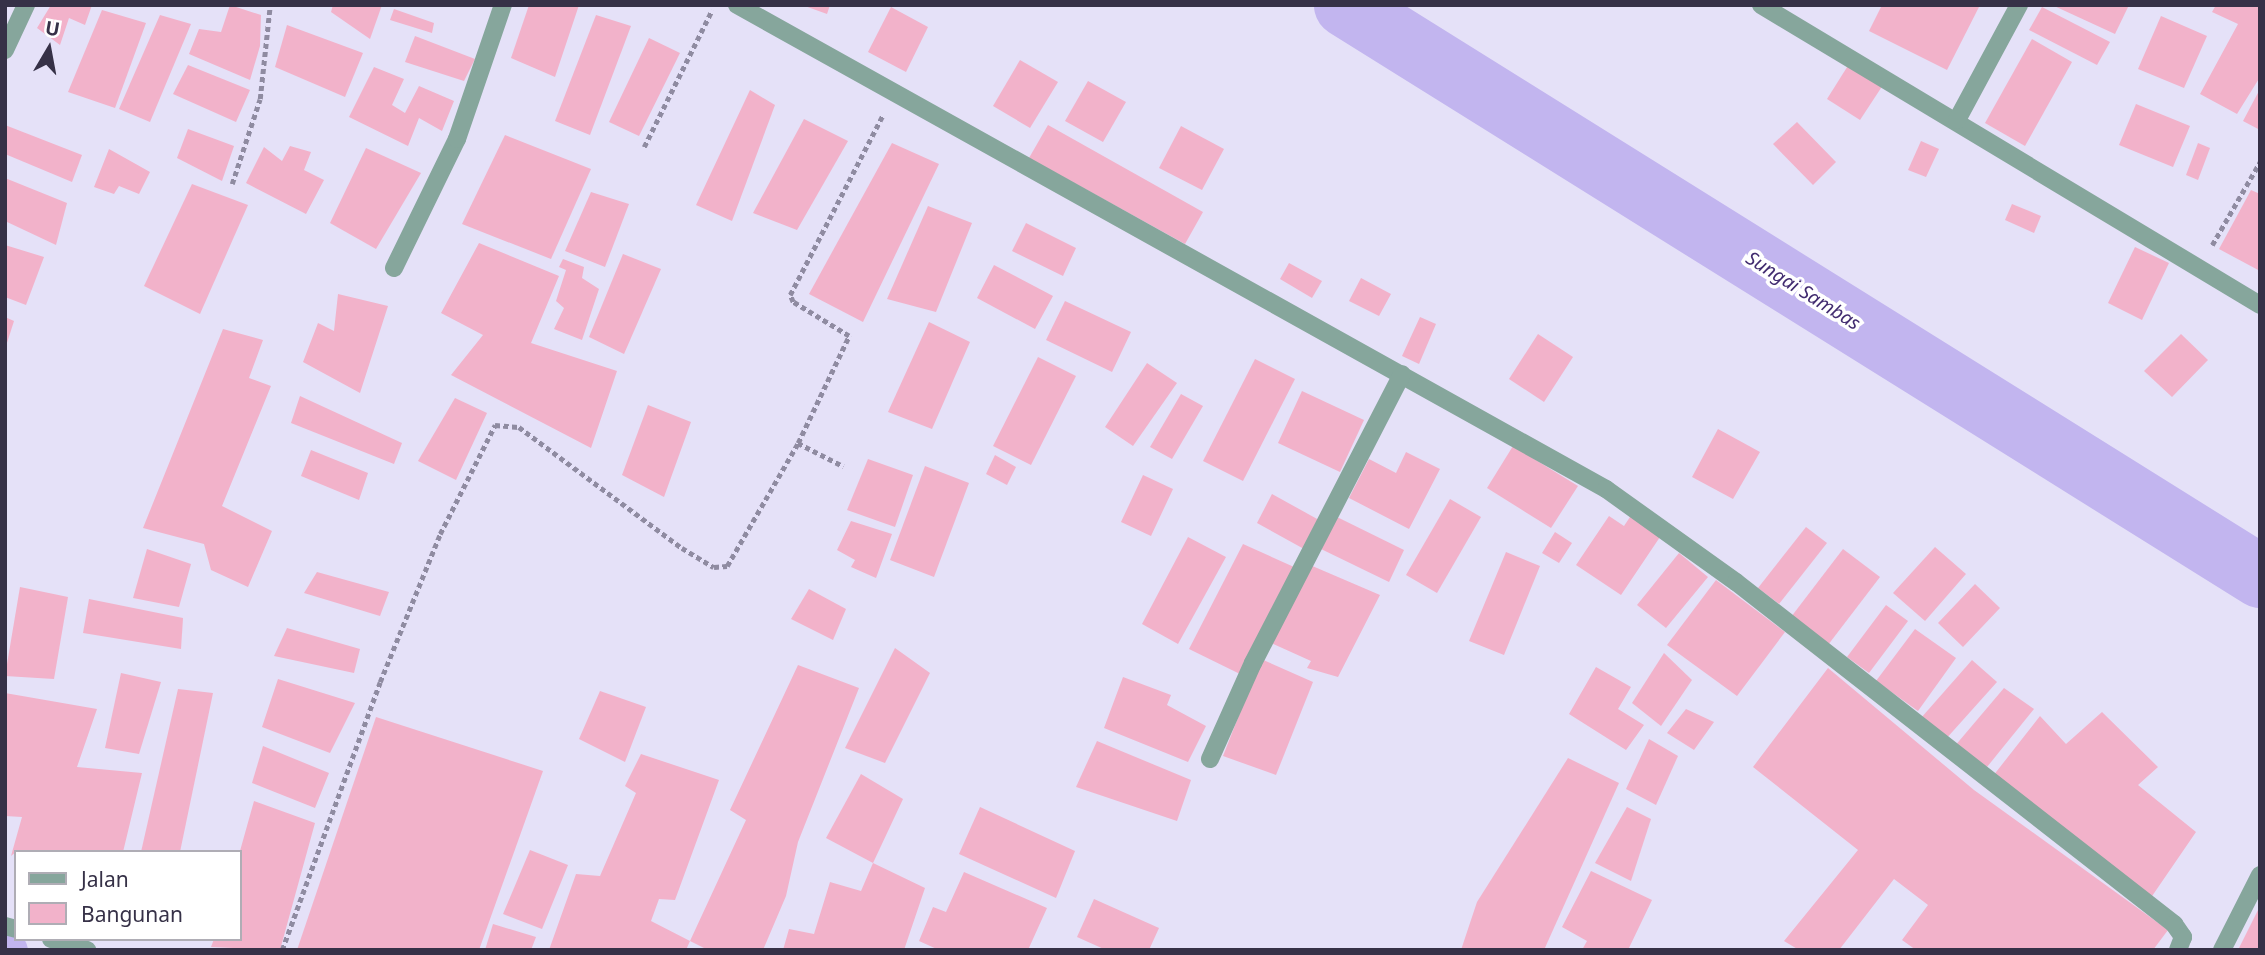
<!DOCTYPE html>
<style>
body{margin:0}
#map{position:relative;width:2265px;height:955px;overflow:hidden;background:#e5e1f8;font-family:"Noto Sans",sans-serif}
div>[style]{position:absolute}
.canal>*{height:37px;margin:-18.5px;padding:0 18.5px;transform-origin:18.5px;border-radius:18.5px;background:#c2b5ef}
.river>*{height:63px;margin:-31.5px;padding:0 31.5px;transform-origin:31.5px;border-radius:31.5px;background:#c2b5ef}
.building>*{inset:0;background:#f2b2ca}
.path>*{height:4.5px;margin-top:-2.25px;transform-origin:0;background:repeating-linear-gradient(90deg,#8f8ba1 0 5px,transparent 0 8.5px)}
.minor>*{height:18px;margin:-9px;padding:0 9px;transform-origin:9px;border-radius:9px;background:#86a69c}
span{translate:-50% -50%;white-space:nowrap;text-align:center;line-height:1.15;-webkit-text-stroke:7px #fff;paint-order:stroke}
.water-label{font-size:19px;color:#422c70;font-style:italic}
.frame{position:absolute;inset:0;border:7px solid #363147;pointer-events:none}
.legend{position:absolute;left:14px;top:850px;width:228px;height:91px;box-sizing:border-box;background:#fff;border:2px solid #afadb5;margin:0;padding:9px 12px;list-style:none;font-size:21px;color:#363147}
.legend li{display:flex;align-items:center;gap:14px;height:35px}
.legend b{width:35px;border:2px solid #afadb5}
.north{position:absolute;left:14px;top:14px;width:70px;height:70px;-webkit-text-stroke:5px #fff;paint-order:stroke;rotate:10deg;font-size:19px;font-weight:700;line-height:28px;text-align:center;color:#363147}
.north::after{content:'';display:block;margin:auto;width:24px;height:32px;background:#363147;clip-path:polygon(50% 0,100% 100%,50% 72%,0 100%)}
</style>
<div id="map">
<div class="canal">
<div style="left:5px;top:949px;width:4px;rotate:14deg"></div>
</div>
<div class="river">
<div style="left:1345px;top:5px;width:1079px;rotate:31.97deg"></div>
</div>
<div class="building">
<div style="clip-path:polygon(51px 5px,92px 5px,85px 25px,69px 18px,60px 45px,37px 28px)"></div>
<div style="clip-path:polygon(230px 5px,261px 15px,260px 46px,250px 80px,189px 54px,199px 29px,221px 32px)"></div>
<div style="clip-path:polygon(333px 5px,382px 5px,370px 39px,331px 12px)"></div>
<div style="clip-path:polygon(529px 5px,579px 5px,555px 77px,511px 58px)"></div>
<div style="clip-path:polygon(802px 5px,830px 5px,827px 14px)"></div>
<div style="clip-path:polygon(1882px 5px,1980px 5px,1947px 70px,1869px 31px)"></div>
<div style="clip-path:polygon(2052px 5px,2129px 5px,2115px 34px)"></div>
<div style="clip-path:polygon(2216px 5px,2260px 5px,2260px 77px,2237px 114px,2200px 94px,2238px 24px,2212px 12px)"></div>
<div style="clip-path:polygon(891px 7px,928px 27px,906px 72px,868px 52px)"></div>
<div style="clip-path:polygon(2042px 7px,2110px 42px,2097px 65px,2029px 30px)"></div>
<div style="clip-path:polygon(394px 9px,434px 23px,432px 33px,390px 20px)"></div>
<div style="clip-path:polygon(102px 10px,146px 23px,115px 108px,68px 92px)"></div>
<div style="clip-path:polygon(160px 15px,191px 24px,150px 122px,119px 109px)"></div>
<div style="clip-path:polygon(596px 15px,631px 26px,590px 135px,555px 121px)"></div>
<div style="clip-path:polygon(2161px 16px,2207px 36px,2184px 88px,2138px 69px)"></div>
<div style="clip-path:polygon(287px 25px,363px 53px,345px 97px,275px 67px)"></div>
<div style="clip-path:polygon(415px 36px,475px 59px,464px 81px,405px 62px)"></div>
<div style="clip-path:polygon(649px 38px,680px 53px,639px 136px,609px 122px)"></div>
<div style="clip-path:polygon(2032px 39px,2072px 62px,2025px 146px,1985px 123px)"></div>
<div style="clip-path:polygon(1020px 60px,1058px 82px,1030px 128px,993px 106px)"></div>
<div style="clip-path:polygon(1849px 64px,1883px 85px,1860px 120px,1827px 99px)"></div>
<div style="clip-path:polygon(188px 65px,250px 90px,236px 122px,173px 94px)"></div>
<div style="clip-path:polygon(374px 67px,404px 79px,392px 105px,405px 113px,419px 86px,454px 101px,442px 131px,419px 118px,408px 146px,349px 117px)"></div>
<div style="clip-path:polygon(1088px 81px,1126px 102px,1103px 142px,1065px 121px)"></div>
<div style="clip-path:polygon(2260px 89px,2260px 130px,2243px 121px)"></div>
<div style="clip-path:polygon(750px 90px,775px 105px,732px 221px,696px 205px)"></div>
<div style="clip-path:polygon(2136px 104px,2190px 126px,2173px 167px,2119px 145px)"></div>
<div style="clip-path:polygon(804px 119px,848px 141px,797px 230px,753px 213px)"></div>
<div style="clip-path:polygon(1797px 122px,1836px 162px,1813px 185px,1773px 144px)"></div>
<div style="clip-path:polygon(5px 125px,82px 155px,72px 182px,5px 154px)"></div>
<div style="clip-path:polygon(1048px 125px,1203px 212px,1185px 244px,1029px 158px)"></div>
<div style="clip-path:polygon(1181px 126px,1224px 149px,1202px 190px,1159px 168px)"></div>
<div style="clip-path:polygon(188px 129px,234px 146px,222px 181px,177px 158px)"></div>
<div style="clip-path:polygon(505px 135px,591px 169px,551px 259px,462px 224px)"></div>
<div style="clip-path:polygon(1921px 141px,1939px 149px,1926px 177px,1908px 170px)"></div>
<div style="clip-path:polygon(892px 143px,939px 164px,863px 322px,809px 294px)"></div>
<div style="clip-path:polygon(2198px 143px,2210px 148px,2198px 180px,2186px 175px)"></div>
<div style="clip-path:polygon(290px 146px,311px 152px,304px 170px,324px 180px,306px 214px,246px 183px,264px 147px,282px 161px)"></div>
<div style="clip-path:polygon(366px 148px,421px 173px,376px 249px,330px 223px)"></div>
<div style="clip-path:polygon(109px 149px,150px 172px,139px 194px,119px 186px,114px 194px,94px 187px)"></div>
<div style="clip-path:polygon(5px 178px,67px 203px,56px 245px,5px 221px)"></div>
<div style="clip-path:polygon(192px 184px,248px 205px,200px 314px,144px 286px)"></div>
<div style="clip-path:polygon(2251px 190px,2260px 194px,2260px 271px,2219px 249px)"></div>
<div style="clip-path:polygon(591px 192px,629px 204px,605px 267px,565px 251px)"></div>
<div style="clip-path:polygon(2012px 204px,2041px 216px,2034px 233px,2005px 220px)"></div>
<div style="clip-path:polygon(928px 206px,972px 223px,936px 312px,887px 299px)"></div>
<div style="clip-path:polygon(1026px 223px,1076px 248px,1063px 276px,1012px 251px)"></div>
<div style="clip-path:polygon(479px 243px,559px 276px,531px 343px,617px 371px,591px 448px,451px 375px,483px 335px,441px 313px)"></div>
<div style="clip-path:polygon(5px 245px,44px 257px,26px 305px,5px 297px)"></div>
<div style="clip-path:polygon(2135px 247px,2169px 263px,2142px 320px,2108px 303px)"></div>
<div style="clip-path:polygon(623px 254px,661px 269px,624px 354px,589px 337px)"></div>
<div style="clip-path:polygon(563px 259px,584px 267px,582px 278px,599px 289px,582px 340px,554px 329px,564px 308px,556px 301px,566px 270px,559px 267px)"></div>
<div style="clip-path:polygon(1289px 263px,1322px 281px,1312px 298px,1280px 279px)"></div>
<div style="clip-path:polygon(994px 265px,1053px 296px,1035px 329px,977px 298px)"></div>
<div style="clip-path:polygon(1361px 278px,1391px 294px,1379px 316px,1349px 301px)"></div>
<div style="clip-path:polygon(338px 294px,388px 306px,360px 393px,303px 362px,318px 323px,334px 331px)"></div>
<div style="clip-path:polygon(1065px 301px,1131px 332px,1112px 372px,1046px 340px)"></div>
<div style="clip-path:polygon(5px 317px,14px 321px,6px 346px,5px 346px)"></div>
<div style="clip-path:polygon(1420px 317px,1436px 324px,1419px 364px,1402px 356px)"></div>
<div style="clip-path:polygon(929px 322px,970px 342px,932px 429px,888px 412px)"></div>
<div style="clip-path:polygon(223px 329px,263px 340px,249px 378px,271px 386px,222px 506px,272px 531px,248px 587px,211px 570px,204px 544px,143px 528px)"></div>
<div style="clip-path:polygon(1538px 334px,1573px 357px,1544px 402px,1509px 379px)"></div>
<div style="clip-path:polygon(2181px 334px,2208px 360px,2172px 397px,2144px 371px)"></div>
<div style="clip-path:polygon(1038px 357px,1076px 376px,1031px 465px,993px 446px)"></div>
<div style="clip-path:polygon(1255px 359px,1295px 379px,1243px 481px,1203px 461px)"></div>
<div style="clip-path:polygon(1147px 363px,1177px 383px,1133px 446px,1105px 427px)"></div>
<div style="clip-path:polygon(1302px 391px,1364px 420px,1340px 472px,1278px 443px)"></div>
<div style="clip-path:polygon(1181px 394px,1203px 406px,1172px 459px,1150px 447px)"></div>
<div style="clip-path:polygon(300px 396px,402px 443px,394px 464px,291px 423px)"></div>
<div style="clip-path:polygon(455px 398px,487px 413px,456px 480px,418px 461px)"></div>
<div style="clip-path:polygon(648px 405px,691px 422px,664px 497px,622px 475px)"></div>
<div style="clip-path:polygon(1718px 429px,1760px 452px,1733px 499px,1692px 477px)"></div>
<div style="clip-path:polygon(1513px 446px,1578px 486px,1551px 528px,1487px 488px)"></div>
<div style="clip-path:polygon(311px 450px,368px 473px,359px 500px,301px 476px)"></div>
<div style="clip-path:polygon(1406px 452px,1440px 469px,1409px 529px,1349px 498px,1369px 459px,1396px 473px)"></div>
<div style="clip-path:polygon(995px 455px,1016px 467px,1007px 485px,986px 474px)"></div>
<div style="clip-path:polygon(868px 459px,913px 475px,895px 527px,847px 510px)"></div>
<div style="clip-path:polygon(925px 466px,969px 483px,934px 577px,890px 560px)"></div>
<div style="clip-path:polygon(1143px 475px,1173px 489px,1151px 536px,1121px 522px)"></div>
<div style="clip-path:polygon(1272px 494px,1319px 520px,1304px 549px,1257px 523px)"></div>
<div style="clip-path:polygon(1450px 499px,1481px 517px,1437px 593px,1406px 575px)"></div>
<div style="clip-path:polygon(1632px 514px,1662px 534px,1621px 595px,1576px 565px,1609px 516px,1624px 526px)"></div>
<div style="clip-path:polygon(1337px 517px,1404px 550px,1389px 582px,1321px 549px)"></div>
<div style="clip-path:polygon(851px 521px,892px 534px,876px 578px,851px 567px,855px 560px,837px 550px)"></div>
<div style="clip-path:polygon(1806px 527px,1827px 543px,1779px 604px,1758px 588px)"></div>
<div style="clip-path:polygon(1555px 532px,1572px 543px,1559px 563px,1542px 553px)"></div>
<div style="clip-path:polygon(1188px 537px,1226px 557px,1178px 644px,1142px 624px)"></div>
<div style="clip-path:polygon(1243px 544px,1294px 567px,1242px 675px,1189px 649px)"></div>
<div style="clip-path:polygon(1935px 547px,1966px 574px,1925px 621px,1893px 593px)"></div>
<div style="clip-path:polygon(147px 549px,191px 564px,179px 607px,133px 598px)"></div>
<div style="clip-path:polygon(1843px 549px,1880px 577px,1828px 645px,1791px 617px)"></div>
<div style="clip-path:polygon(1506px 552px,1540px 566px,1504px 655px,1469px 641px)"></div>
<div style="clip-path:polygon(1679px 553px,1708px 577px,1666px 628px,1637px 605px)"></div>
<div style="clip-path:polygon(1310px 565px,1380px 595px,1338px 677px,1307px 668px,1311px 661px,1269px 642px)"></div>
<div style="clip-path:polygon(317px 572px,389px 592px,380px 616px,304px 593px)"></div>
<div style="clip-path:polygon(1716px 580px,1785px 632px,1737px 696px,1667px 645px)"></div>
<div style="clip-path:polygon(1975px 584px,2000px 608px,1963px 647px,1938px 623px)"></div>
<div style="clip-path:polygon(20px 587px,68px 597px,54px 679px,5px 676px)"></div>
<div style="clip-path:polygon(809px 589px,846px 609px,833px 640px,791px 619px)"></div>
<div style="clip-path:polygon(89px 599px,183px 618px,181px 649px,83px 633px)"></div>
<div style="clip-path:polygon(1886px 605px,1908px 621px,1869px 673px,1847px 657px)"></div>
<div style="clip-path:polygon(287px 628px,360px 649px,354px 673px,274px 656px)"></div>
<div style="clip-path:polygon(1915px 629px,1956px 658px,1918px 711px,1876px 681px)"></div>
<div style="clip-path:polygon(895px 648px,930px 673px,885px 763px,845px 748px)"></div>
<div style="clip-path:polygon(1664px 653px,1692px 680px,1661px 726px,1632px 703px)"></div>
<div style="clip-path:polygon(1261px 659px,1313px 682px,1276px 775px,1223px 756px)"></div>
<div style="clip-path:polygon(1972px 660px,1997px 682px,1945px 740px,1921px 718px)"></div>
<div style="clip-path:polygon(798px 665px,859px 688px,798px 842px,786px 896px,763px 950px,708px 950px,690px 941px,686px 950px,549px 950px,576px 874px,600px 876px,636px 793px,625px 786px,641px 754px,719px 780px,675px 900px,659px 899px,651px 921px,690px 941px,746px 820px,730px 810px)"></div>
<div style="clip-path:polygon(1596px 667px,1631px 687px,1618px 709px,1644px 725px,1626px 750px,1569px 714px)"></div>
<div style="clip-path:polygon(1828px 668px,1974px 790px,2168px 930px,2153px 950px,1916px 950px,1902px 940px,1928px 905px,1894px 879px,1839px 950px,1799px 950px,1784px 941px,1858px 850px,1753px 767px)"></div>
<div style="clip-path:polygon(121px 673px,161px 682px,139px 754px,105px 748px)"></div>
<div style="clip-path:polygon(1123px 677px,1171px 695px,1167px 705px,1206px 726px,1188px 762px,1104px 728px)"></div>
<div style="clip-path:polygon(278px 679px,355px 703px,330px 753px,262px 727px)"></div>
<div style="clip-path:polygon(2004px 688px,2034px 709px,1987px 767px,1954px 747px)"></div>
<div style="clip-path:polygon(178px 689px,213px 693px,180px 852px,141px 852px)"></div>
<div style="clip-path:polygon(600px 691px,646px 707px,625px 762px,579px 739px)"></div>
<div style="clip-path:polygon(5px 693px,97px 709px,77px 767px,142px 773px,123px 852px,16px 852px,11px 856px,22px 817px,5px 816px)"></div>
<div style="clip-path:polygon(1686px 709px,1714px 722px,1694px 750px,1667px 733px)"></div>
<div style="clip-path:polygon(2102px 712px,2158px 767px,2138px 785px,2196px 832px,2148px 902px,1993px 776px,2040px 716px,2066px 744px)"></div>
<div style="clip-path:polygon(376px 717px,543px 771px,479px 950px,297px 950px)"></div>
<div style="clip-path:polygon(1649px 739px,1678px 756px,1656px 805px,1626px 789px)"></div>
<div style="clip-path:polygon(1097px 741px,1191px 780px,1177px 821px,1076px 787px)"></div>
<div style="clip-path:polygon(263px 746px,329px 773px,315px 808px,252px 783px)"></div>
<div style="clip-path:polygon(1568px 758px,1619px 783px,1544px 950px,1461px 950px,1477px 902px)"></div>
<div style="clip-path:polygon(861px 774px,903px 799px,873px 863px,826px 838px)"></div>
<div style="clip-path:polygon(254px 801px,315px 823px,280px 950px,211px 947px,214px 939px,240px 939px,240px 851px)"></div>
<div style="clip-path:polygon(980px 807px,1075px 851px,1056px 898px,959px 854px)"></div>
<div style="clip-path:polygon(1627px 807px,1651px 819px,1631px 881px,1595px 863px)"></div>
<div style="clip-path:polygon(530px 850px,568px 865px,542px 929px,503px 914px)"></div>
<div style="clip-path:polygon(873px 863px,925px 888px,904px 950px,783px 950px,789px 929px,814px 934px,830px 882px,861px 891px)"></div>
<div style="clip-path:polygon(1591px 871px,1652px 900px,1628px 950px,1582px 950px,1587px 941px,1562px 927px)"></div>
<div style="clip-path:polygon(964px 872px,1047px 908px,1028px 950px,939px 950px,919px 941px,933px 907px,946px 912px)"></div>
<div style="clip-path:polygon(1094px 899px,1159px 928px,1149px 950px,1106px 950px,1077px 937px)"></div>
<div style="clip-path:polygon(2260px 906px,2260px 950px,2238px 950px)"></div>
<div style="clip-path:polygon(493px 924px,536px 937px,531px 950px,485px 950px)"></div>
</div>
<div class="path">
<div style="left:644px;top:147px;width:153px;rotate:-63.6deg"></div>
<div style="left:232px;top:184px;width:89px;rotate:-71.8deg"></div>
<div style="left:260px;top:99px;width:95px;rotate:-83.9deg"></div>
<div style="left:2212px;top:245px;width:96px;rotate:-60deg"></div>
<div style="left:798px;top:443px;width:51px;rotate:27.1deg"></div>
<div style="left:282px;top:950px;width:285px;rotate:-69.9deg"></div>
<div style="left:380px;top:682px;width:160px;rotate:-67.9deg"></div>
<div style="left:440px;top:534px;width:122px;rotate:-63.2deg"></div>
<div style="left:495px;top:425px;width:24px;rotate:5deg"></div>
<div style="left:519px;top:427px;width:203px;rotate:36.6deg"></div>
<div style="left:682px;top:548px;width:37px;rotate:31deg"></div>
<div style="left:714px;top:567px;width:13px;rotate:-4deg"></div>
<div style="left:727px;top:566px;width:142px;rotate:-60deg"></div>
<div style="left:798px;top:443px;width:119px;rotate:-64.5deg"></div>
<div style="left:849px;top:336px;width:66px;rotate:-148.7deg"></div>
<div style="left:793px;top:302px;width:8px;rotate:-113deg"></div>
<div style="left:790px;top:295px;width:203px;rotate:-62.7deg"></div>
</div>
<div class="minor">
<div style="left:737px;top:5px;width:995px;rotate:29.12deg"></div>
<div style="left:1606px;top:489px;width:160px;rotate:35.6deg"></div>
<div style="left:1736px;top:582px;width:556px;rotate:37.98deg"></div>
<div style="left:2174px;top:924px;width:16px;rotate:55deg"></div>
<div style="left:2183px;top:937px;width:14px;rotate:111deg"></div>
<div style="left:1761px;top:5px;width:582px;rotate:31.01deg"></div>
<div style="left:5px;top:50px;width:50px;rotate:-65deg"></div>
<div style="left:1957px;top:120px;width:131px;rotate:-61.7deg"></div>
<div style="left:394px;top:268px;width:144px;rotate:-64deg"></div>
<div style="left:457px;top:139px;width:142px;rotate:-71.1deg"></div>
<div style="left:1210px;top:759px;width:105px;rotate:-65.9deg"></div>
<div style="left:1253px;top:663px;width:325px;rotate:-62.7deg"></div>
<div style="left:5px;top:926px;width:11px;rotate:15deg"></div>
<div style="left:51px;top:939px;width:38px;rotate:17deg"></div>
<div style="left:2222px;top:950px;width:84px;rotate:-63.1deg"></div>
</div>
<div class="water-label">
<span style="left:1803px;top:291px;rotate:32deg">Sungai Sambas</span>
</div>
<div class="frame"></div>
<ul class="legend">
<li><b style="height:9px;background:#86a69c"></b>Jalan</li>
<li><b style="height:19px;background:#f2b2ca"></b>Bangunan</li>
</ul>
<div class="north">U</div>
</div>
